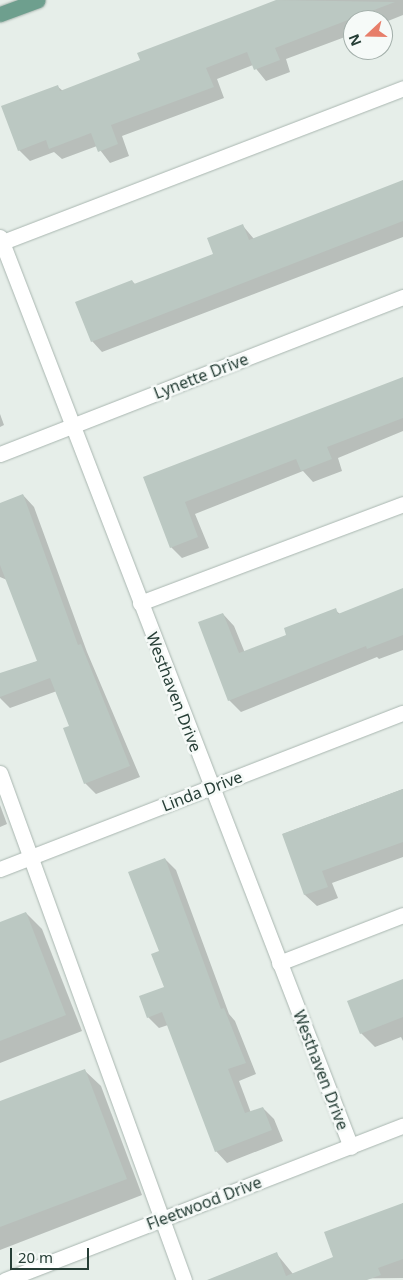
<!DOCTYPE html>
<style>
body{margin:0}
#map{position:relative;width:403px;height:1280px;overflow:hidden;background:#e6eee9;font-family:"Noto Sans",sans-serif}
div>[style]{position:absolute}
.shadow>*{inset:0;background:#0003}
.building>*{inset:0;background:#bbc8c2}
.roads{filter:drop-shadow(0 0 1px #a9b6b0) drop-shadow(0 0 1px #a9b6b0)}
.minor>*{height:15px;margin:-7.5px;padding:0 7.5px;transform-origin:7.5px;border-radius:7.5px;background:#fff}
.major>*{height:15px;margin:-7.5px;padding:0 7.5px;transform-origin:7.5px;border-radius:7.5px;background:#6e9f8e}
span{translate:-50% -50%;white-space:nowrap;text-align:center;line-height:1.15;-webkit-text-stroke:5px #f6faf8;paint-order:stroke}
.street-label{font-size:16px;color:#263e36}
.north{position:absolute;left:343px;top:10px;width:50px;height:50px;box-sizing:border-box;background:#f6faf8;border:1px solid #a3afaa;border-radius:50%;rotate:249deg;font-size:14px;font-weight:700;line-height:20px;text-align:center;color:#263e36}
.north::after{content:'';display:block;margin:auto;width:18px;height:22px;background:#e77e6a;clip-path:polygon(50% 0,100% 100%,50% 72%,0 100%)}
.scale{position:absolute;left:10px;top:1248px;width:79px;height:22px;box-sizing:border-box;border:2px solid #263e36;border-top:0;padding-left:6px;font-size:15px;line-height:18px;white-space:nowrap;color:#263e36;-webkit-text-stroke:4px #f6faf8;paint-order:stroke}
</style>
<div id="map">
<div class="shadow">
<div style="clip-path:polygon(279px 0,403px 0,403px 15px,383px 23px,383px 20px,353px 20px,353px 34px,286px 59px,290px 72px,266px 81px,253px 65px,217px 79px,224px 98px,122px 136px,129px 156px,110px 163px,97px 146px,62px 159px,54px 152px,30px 161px,19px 150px,57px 86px,63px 91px,141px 61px,139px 54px)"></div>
<div style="clip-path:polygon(403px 183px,403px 237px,102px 352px,92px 341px,132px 281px,136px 285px,215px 254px,243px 226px,254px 239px)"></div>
<div style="clip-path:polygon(403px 379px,403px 431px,338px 458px,342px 471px,313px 482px,303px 471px,195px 514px,209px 548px,182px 558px,171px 547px,144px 478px)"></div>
<div style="clip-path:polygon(0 414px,4px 425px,0 427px)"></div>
<div style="clip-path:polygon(23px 495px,34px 507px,87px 652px,140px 777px,96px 794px,85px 783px,70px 727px,57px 691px,10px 708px,0 698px,0 675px,38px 661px,7px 580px,0 577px,0 504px)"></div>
<div style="clip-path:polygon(403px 591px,403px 650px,379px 659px,377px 657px,241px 712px,229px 700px,223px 614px,234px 626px,245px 653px,288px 636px,335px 610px,340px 614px)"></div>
<div style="clip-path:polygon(403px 789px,403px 857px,332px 883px,338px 898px,317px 906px,305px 895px,283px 834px)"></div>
<div style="clip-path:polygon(0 805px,7px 824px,0 827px)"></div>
<div style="clip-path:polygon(165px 859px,176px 870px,229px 1014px,235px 1021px,256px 1074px,239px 1081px,251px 1113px,263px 1108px,274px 1119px,283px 1141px,227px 1163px,216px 1151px,168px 1025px,159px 1028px,148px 1017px,165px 987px,160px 952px)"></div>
<div style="clip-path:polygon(26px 913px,42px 929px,82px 1031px,0 1063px,0 923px)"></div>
<div style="clip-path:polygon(403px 981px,403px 1041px,401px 1037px,375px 1047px,361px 1033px)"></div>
<div style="clip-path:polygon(84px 1070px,101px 1086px,142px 1195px,0 1250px,0 1103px)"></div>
<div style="clip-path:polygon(403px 1203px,403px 1278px,209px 1280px,276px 1253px,293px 1274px,335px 1258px)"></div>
</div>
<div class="building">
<div style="clip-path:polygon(276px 0,395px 2px,275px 48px,280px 60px,254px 70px,247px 52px,206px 68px,214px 87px,111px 125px,118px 144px,98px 152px,91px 133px,49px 149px,46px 140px,18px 151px,1px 106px,58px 85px,60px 91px,140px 60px,137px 53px)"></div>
<div style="clip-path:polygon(403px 180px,403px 221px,91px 342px,75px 302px,132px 280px,134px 284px,213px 254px,207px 238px,243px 224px,249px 240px)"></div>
<div style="clip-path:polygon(403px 377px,403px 418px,327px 447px,332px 459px,301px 471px,296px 459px,185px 502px,198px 537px,170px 548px,143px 477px)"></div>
<div style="clip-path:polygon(23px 494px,78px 645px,81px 644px,130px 766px,84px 784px,63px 728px,69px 726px,50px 678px,0 697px,0 673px,37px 661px,0 565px,0 503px)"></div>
<div style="clip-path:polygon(403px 588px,403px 635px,367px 649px,366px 646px,228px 701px,198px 622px,223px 613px,239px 653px,286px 635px,284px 628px,336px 608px,338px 614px)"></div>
<div style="clip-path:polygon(403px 789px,403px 842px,322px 871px,328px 887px,304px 895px,282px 834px)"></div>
<div style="clip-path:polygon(165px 858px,221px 1009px,224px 1008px,246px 1063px,228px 1069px,245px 1113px,263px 1107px,272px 1130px,215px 1152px,162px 1012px,147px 1018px,139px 996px,164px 987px,151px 954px,159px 951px,128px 872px)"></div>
<div style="clip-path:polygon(26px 912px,66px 1015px,0 1041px,0 922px)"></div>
<div style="clip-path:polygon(403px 979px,403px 1017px,360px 1034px,347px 1001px)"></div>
<div style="clip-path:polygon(85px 1069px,127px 1179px,0 1227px,0 1101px)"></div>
<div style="clip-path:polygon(403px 1203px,403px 1259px,378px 1268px,381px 1275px,367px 1280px,207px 1280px,277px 1252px,286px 1276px,333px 1257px,324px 1232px)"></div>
</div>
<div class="roads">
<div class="minor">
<div style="left:0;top:237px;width:975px;rotate:68.91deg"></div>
<div style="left:0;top:243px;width:432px;rotate:-21deg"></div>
<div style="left:0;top:454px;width:433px;rotate:-21.3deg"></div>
<div style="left:140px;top:603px;width:281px;rotate:-20.6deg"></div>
<div style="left:0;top:773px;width:539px;rotate:70.05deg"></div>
<div style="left:0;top:869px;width:432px;rotate:-21.2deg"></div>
<div style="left:279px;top:963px;width:133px;rotate:-21.2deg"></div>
<div style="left:5px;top:1280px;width:427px;rotate:-21.2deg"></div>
</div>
<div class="major">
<div style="left:0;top:14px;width:40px;rotate:-20.2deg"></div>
</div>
</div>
<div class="street-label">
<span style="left:201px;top:376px;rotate:-21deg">Lynette Drive</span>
<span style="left:174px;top:692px;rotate:69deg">Westhaven Drive</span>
<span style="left:202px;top:791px;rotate:-21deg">Linda Drive</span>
<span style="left:321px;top:1070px;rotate:69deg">Westhaven Drive</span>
<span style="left:204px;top:1203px;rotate:-21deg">Fleetwood Drive</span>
</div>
<div class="north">N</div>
<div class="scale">20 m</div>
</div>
